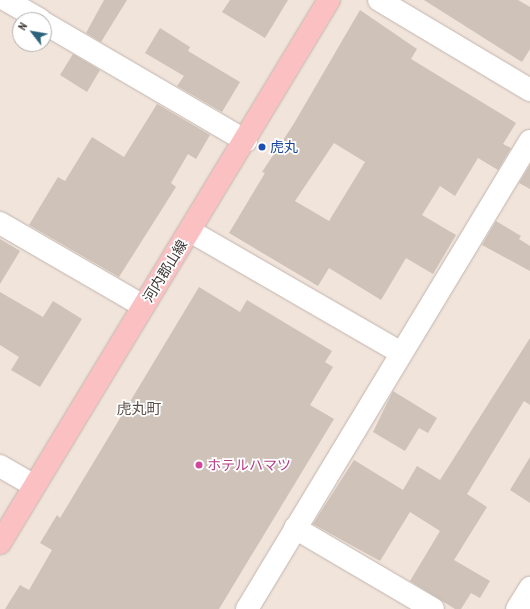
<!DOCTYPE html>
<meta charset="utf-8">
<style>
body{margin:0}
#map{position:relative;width:530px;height:609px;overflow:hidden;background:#f1e4db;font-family:"Archivo Narrow","Noto Sans JP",sans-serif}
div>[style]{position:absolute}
.building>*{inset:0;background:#cec2b9}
.roads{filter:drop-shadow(0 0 1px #c1b5ad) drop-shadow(0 0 1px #c1b5ad)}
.minor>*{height:22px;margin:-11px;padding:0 11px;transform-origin:11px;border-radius:11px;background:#fff}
.major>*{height:22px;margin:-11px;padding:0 11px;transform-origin:11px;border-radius:11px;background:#fbc1c2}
.dots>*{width:11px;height:11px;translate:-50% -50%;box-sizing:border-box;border:2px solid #fff;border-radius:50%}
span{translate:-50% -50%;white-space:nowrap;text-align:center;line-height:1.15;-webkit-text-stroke:3.5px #fff;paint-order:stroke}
.transit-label{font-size:14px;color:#164399}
.left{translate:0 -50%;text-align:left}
.street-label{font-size:14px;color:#3d3835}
.hotel-label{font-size:14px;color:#b23c85}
.neighbourhood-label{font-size:15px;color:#5a5049}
.north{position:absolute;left:12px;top:12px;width:40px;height:40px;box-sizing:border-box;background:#fff;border:1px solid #b1afae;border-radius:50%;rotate:301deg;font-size:11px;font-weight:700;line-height:16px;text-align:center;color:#3d3835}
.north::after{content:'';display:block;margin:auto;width:14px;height:18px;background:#2b637d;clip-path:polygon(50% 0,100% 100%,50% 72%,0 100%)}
</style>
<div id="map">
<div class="building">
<div style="clip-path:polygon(104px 0,127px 0,101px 42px,86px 33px)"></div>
<div style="clip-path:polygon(230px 0,288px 0,265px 38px,222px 12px)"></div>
<div style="clip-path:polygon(424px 0,518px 0,530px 7px,530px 49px,522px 62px)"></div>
<div style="clip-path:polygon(evenodd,360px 10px,417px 49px,411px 59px,516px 123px,503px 144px,511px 148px,498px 170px,478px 158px,455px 196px,440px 186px,422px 215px,456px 235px,433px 274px,406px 258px,381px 300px,329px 268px,318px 286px,229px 233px,265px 173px,262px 172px,293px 125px,360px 10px,334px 143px,365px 162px,329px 221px,295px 201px,334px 143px)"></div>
<div style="clip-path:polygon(160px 28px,190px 47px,188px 51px,240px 82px,222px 112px,177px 86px,184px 76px,145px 53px)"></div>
<div style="clip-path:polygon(73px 54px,100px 70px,87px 92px,60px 75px)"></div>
<div style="clip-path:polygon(157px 104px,210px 135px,196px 159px,188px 154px,171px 183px,176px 187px,119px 277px,29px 225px,58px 177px,65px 181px,92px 137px,124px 157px)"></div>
<div style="clip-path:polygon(530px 165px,530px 189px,519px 183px)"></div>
<div style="clip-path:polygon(496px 221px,521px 236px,519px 239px,530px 246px,530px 271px,482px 245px)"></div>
<div style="clip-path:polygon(0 239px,20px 251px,0 284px)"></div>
<div style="clip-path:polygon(199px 287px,240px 312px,247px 300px,332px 351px,325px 362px,333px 367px,310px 405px,334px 419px,219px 609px,5px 609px,20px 585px,29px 590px,52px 550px,40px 543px,57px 515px,60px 518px)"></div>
<div style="clip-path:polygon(0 292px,43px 317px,53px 301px,82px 319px,40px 387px,11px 370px,19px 357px,0 345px)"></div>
<div style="clip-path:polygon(530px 338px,530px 405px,524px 401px,467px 494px,487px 507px,454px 560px,490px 581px,480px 598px,471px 593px,461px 609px,455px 609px,410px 581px,440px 531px,410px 512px,380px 561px,313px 524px,354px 460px,403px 490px,417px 466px,440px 480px)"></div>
<div style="clip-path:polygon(393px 391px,437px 418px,428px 433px,419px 428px,405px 451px,373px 432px)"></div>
<div style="clip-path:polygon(530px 457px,530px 503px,510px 490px)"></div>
</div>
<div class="roads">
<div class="minor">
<div style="left:6px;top:0;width:39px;rotate:30deg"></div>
<div style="left:379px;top:0;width:176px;rotate:30.8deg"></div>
<div style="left:44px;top:23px;width:234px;rotate:30.3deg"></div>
<div style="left:0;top:223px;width:165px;rotate:30.1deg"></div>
<div style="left:190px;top:231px;width:242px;rotate:30deg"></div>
<div style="left:0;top:466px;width:39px;rotate:30deg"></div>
<div style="left:295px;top:528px;width:160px;rotate:30.4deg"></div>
<div style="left:247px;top:609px;width:547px;rotate:-58.84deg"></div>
<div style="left:517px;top:609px;width:25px;rotate:-58deg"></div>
</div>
<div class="major">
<div style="left:0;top:543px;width:635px;rotate:-58.79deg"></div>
</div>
</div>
<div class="dots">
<div style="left:262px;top:147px;background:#1a4fb4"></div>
<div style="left:199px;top:465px;background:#d1479c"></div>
</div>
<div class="transit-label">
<span class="left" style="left:270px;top:147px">虎丸</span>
</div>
<div class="street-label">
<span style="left:165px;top:271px;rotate:-58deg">河内郡山線</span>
</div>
<div class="hotel-label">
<span class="left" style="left:207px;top:465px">ホテルハマツ</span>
</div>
<div class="neighbourhood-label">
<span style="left:139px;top:409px">虎丸町</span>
</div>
<div class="north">N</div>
</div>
